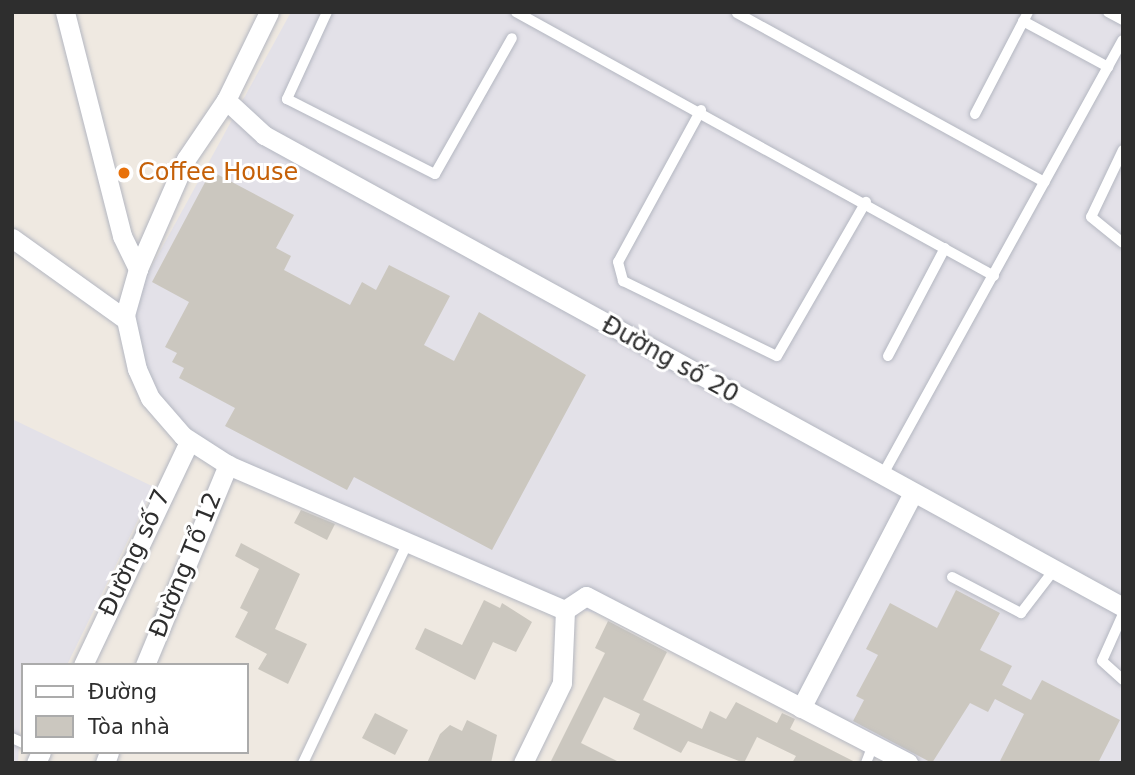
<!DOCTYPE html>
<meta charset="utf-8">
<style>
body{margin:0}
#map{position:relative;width:1135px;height:775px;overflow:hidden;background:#efe9e1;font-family:"DejaVu Sans",sans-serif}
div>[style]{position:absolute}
.industrial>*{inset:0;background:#e3e1e8}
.building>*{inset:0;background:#cbc7bf}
.roads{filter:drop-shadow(0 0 2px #b4b7c1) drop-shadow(0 0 2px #b4b7c1)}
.lane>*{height:10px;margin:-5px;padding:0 5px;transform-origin:5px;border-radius:5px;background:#fff}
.street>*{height:19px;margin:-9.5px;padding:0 9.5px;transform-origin:9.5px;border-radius:9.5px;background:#fff}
.dots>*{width:19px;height:19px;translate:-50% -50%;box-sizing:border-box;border:4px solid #fff;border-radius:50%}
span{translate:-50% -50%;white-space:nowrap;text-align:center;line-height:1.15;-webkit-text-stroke:6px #fff;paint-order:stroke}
.food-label{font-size:24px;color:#c56008}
.left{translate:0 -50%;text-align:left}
.street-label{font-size:24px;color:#2e2e2e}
.frame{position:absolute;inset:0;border:14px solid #2e2e2e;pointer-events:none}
.legend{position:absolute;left:21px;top:663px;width:228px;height:91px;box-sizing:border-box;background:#fff;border:2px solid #ababab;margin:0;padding:9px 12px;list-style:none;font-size:21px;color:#2e2e2e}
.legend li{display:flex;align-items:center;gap:14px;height:35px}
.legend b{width:35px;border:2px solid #ababab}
</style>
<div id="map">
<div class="industrial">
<div style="clip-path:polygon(291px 12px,1123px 12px,1123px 763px,916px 763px,620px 619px,479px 585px,196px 437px,158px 402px,141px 364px,129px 308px)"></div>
<div style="clip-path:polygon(12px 419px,154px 487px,67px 665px,23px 665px,18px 763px,12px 763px)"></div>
</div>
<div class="building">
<div style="clip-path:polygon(211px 171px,294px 215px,276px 248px,291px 256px,284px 270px,350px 305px,362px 282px,376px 290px,389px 265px,450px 296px,424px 345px,454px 361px,479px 312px,586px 375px,492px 550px,354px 477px,347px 490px,225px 426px,235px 408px,179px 378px,184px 368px,172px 362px,177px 353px,165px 347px,189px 302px,152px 282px)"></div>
<div style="clip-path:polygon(301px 510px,335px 524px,327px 540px,294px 523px)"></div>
<div style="clip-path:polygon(241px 543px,300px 574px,275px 629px,307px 644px,288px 684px,258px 669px,267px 654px,235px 637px,248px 612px,240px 608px,259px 569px,235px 556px)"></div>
<div style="clip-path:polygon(956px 590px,1000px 613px,980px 650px,1012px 666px,1002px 685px,1031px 700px,1042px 680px,1120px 720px,1098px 763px,999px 763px,1024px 714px,995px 699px,988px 712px,970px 703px,932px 763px,853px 721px,864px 700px,856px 696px,878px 655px,866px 649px,890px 603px,937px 628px)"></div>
<div style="clip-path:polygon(484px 600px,500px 608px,502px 603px,532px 622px,516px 652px,493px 642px,475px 680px,415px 649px,425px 628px,462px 645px)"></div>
<div style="clip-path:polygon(608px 621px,667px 652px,643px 700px,702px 729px,710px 711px,726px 719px,736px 702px,777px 723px,782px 713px,795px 719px,790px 729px,857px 763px,792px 763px,796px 756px,757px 737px,744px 763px,688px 741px,681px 753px,633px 729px,640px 714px,604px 697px,581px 743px,621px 763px,550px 763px,605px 653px,595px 648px)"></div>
<div style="clip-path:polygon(375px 713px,408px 730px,395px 755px,362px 738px)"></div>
<div style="clip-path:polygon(467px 720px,497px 735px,491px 763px,427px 763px,440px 734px,450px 725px,462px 731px)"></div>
</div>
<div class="roads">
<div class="lane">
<div style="left:327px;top:12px;width:96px;rotate:114.7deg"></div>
<div style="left:287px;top:99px;width:166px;rotate:26.9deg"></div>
<div style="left:435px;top:174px;width:156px;rotate:-60.5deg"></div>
<div style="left:516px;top:12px;width:546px;rotate:28.91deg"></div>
<div style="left:1108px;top:12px;width:17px;rotate:28deg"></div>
<div style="left:737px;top:13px;width:351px;rotate:28.8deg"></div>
<div style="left:1023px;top:21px;width:97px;rotate:28.4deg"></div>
<div style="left:701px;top:110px;width:173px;rotate:118.6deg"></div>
<div style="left:618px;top:262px;width:20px;rotate:75deg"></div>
<div style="left:623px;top:281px;width:171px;rotate:26deg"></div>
<div style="left:777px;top:356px;width:178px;rotate:-60deg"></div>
<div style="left:975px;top:114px;width:115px;rotate:-62.5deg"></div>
<div style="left:1123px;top:150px;width:74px;rotate:115.5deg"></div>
<div style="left:1091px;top:217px;width:41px;rotate:39.1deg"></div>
<div style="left:888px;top:356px;width:122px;rotate:-62.2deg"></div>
<div style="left:882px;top:476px;width:498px;rotate:-61.1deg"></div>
<div style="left:952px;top:577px;width:78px;rotate:27.6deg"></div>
<div style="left:1021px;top:613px;width:54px;rotate:-52.5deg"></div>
<div style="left:1123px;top:614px;width:51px;rotate:114.1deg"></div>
<div style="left:1102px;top:661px;width:28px;rotate:42deg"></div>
<div style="left:12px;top:738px;width:12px;rotate:24deg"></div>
<div style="left:303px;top:763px;width:242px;rotate:-64.6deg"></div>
<div style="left:866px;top:763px;width:19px;rotate:-69deg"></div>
</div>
<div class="street">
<div style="left:65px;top:12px;width:231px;rotate:75.7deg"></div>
<div style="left:122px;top:236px;width:37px;rotate:64deg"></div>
<div style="left:269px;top:12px;width:98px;rotate:116deg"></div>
<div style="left:226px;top:100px;width:71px;rotate:124.1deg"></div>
<div style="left:186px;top:159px;width:120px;rotate:113.6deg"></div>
<div style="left:138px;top:269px;width:48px;rotate:105.8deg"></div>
<div style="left:125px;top:315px;width:55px;rotate:77.5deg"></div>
<div style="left:137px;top:369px;width:32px;rotate:66deg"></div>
<div style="left:150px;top:398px;width:50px;rotate:49deg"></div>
<div style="left:183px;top:436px;width:54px;rotate:32.8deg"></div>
<div style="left:228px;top:465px;width:367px;rotate:23.3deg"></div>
<div style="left:565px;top:610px;width:73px;rotate:92.4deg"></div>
<div style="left:562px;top:683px;width:89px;rotate:116deg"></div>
<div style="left:226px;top:100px;width:52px;rotate:42.6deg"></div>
<div style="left:264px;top:135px;width:980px;rotate:28.79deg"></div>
<div style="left:12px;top:238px;width:139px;rotate:35.6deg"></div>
<div style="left:565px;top:610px;width:25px;rotate:-34deg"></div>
<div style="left:586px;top:596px;width:363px;rotate:27.4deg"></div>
<div style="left:83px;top:665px;width:247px;rotate:-64.6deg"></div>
<div style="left:145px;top:665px;width:217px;rotate:-67.5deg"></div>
<div style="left:801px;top:708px;width:242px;rotate:-62.5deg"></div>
<div style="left:36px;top:763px;width:12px;rotate:-66deg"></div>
<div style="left:105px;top:763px;width:12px;rotate:-70deg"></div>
</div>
</div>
<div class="dots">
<div style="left:124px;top:173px;background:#e8710a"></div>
</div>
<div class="food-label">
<span class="left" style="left:138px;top:173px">Coffee House</span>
</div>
<div class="street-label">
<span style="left:670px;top:360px;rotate:29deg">Đường số 20</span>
<span style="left:135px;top:553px;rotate:-65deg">Đường số 7</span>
<span style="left:186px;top:565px;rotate:-68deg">Đường Tổ 12</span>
</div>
<div class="frame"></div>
<ul class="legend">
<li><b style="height:9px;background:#fff"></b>Đường</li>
<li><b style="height:19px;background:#cbc7bf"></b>Tòa nhà</li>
</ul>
</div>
